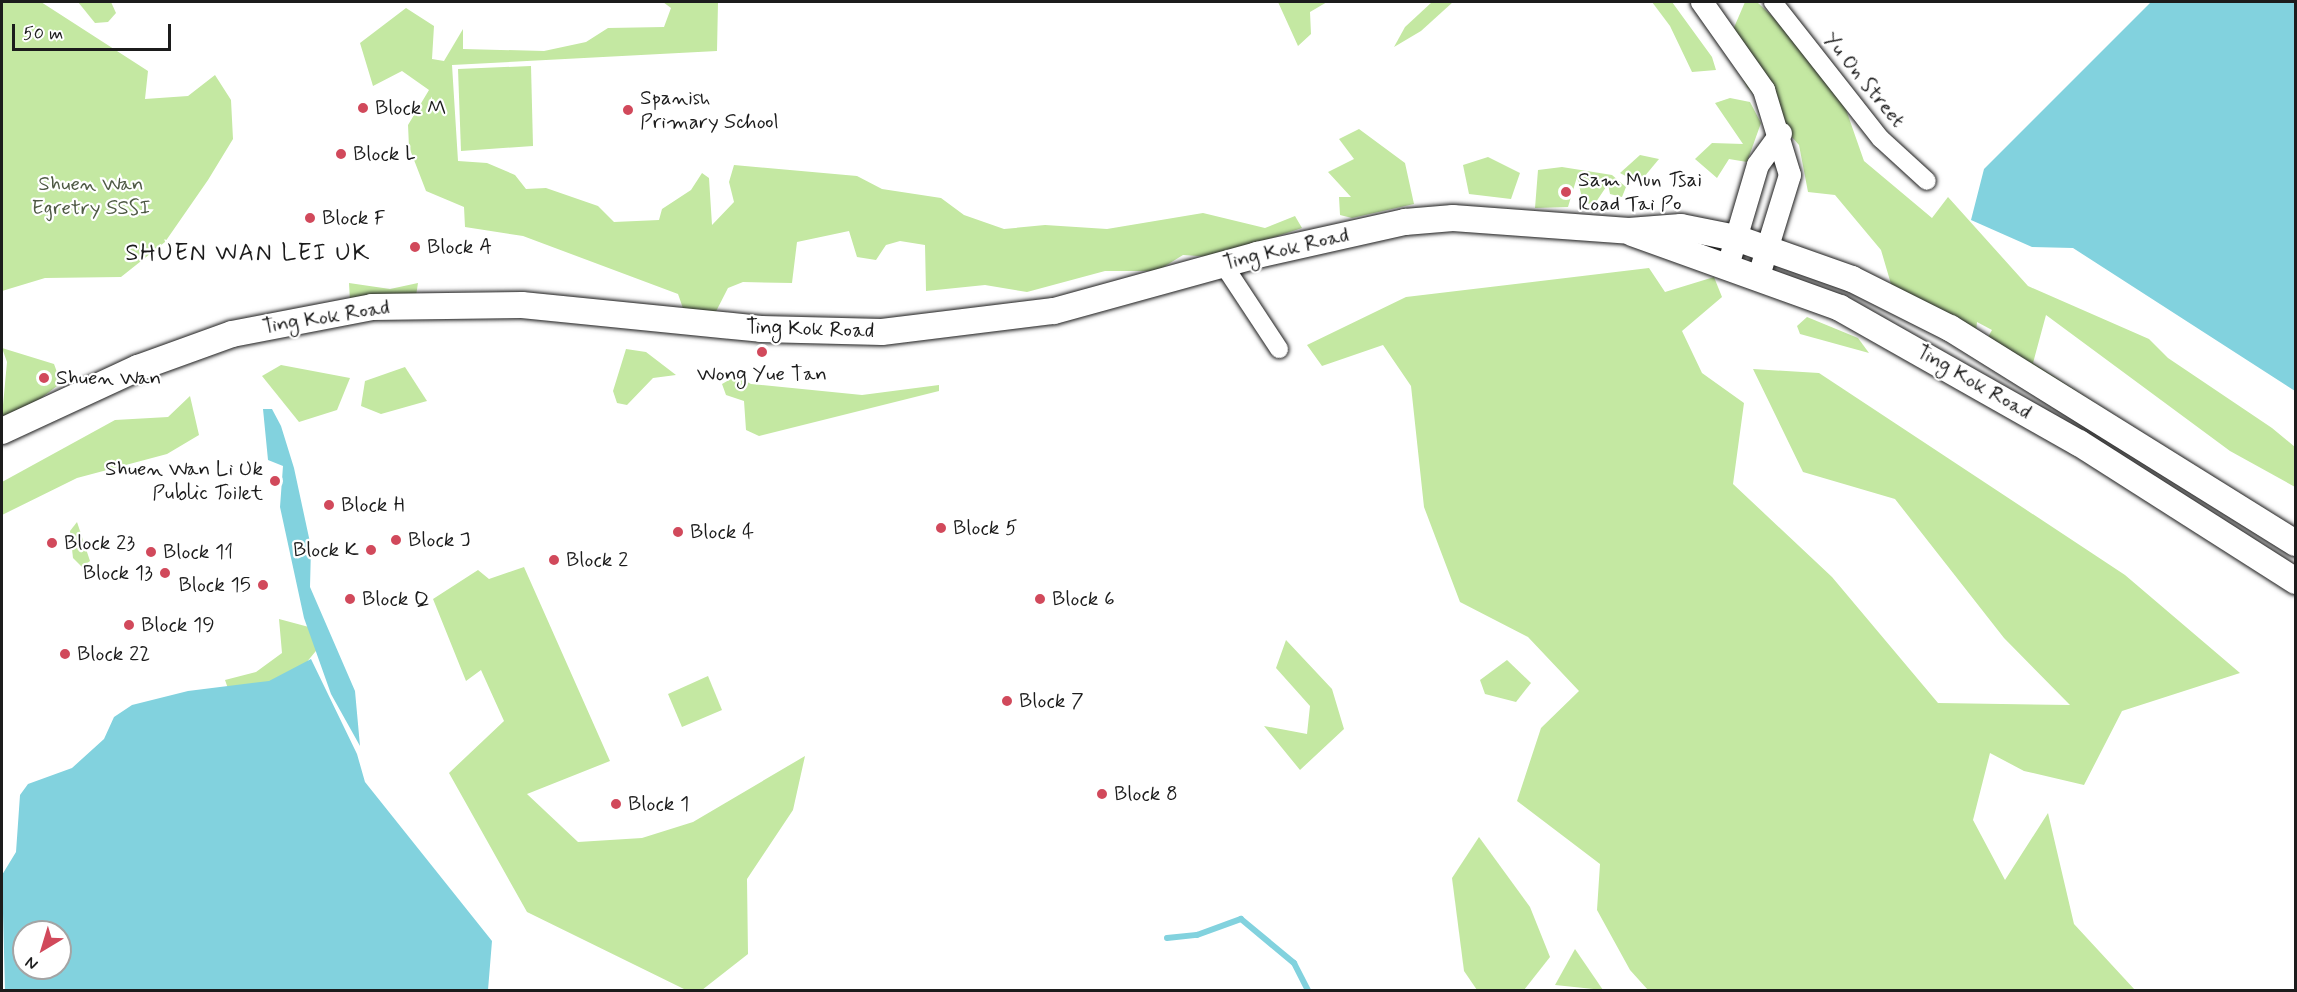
<!DOCTYPE html>
<style>
body{margin:0}
#map{position:relative;width:2297px;height:992px;overflow:hidden;background:#fff;font-family:Mynerve,sans-serif}
div>[style]{position:absolute}
.green>*{inset:0;background:#c4e8a2}
.water>*{inset:0;background:#82d2de}
.stream>*{height:6px;margin:-3px;padding:0 3px;transform-origin:3px;border-radius:3px;background:#82d2de}
.roads{filter:drop-shadow(0 0 2px #1c1c1c) drop-shadow(0 0 2px #1c1c1c)}
.minor>*{height:18px;margin:-9px;padding:0 9px;transform-origin:9px;border-radius:9px;background:#fff}
.tertiary>*{height:22px;margin:-11px;padding:0 11px;transform-origin:11px;border-radius:11px;background:#fff}
.secondary>*{height:26px;margin:-13px;padding:0 13px;transform-origin:13px;border-radius:13px;background:#fff}
.dots>*{width:16px;height:16px;translate:-50% -50%;box-sizing:border-box;border:3px solid #fff;border-radius:50%}
span{translate:-50% -50%;white-space:nowrap;text-align:center;line-height:1.15;-webkit-text-stroke:4.5px #fff;paint-order:stroke}
.street-label{font-size:21px;color:#1c1c1c}
.poi-label{font-size:21px;color:#1c1c1c}
.left{translate:0 -50%;text-align:left}
.right{translate:-100% -50%;text-align:right}
.park-label{font-size:21px;color:#4e5944}
.quarter-label{font-size:24px;color:#1c1c1c;letter-spacing:1.5px}
.frame{position:absolute;inset:0;border:3px solid #1c1c1c;pointer-events:none}
.north{position:absolute;left:12px;top:920px;width:60px;height:60px;box-sizing:border-box;background:#fff;border:2px solid #a4a4a4;border-radius:50%;rotate:218deg;font-size:16px;font-weight:700;line-height:24px;text-align:center;color:#1c1c1c}
.north::after{content:'';display:block;margin:auto;width:21px;height:27px;background:#d1495b;clip-path:polygon(50% 0,100% 100%,50% 72%,0 100%)}
.scale{position:absolute;left:12px;top:24px;width:159px;height:27px;box-sizing:border-box;border:3px solid #1c1c1c;border-top:0;padding-left:8px;font-size:18px;line-height:21px;white-space:nowrap;color:#1c1c1c;-webkit-text-stroke:4px #fff;paint-order:stroke}
</style>
<div id="map">
<div class="green">
<div style="clip-path:polygon(2px 2px,41px 2px,148px 71px,145px 99px,188px 96px,215px 75px,231px 100px,233px 139px,208px 180px,165px 242px,121px 277px,45px 278px,2px 291px)"></div>
<div style="clip-path:polygon(78px 2px,111px 2px,116px 13px,108px 22px,95px 23px)"></div>
<div style="clip-path:polygon(663px 2px,718px 2px,717px 51px,452px 65px,458px 161px,487px 163px,515px 175px,526px 189px,546px 188px,598px 206px,614px 222px,659px 220px,662px 209px,691px 190px,702px 173px,709px 178px,712px 225px,734px 202px,729px 182px,734px 165px,857px 176px,882px 189px,941px 198px,964px 215px,1004px 229px,1045px 225px,1107px 229px,1203px 213px,1265px 228px,1295px 216px,1302px 228px,1213px 257px,1183px 255px,1157px 271px,1105px 271px,1027px 292px,985px 285px,926px 291px,925px 245px,900px 241px,886px 245px,876px 260px,857px 257px,849px 231px,797px 242px,792px 283px,743px 282px,728px 288px,706px 331px,691px 331px,678px 294px,523px 236px,465px 227px,464px 207px,426px 191px,409px 147px,408px 125px,429px 90px,402px 71px,373px 86px,360px 43px,406px 8px,434px 26px,432px 59px,444px 61px,463px 29px,463px 49px,544px 51px,586px 42px,608px 28px,664px 27px,671px 8px)"></div>
<div style="clip-path:polygon(1278px 2px,1327px 2px,1310px 12px,1311px 34px,1298px 46px)"></div>
<div style="clip-path:polygon(1432px 2px,1453px 2px,1421px 31px,1394px 47px,1405px 27px)"></div>
<div style="clip-path:polygon(1652px 2px,1672px 2px,1712px 57px,1716px 70px,1692px 72px,1670px 26px)"></div>
<div style="clip-path:polygon(1745px 2px,1757px 2px,1774px 18px,1843px 101px,1864px 161px,1932px 218px,1948px 197px,2028px 286px,2149px 339px,2168px 358px,2272px 428px,2295px 447px,2295px 487px,2230px 451px,2046px 315px,2033px 363px,2162px 446px,1979px 353px,1992px 330px,1977px 322px,1975px 343px,1967px 343px,1901px 318px,1881px 250px,1835px 195px,1808px 192px,1799px 145px,1747px 87px,1726px 46px)"></div>
<div style="clip-path:polygon(531px 66px,533px 146px,461px 151px,458px 69px)"></div>
<div style="clip-path:polygon(1730px 98px,1750px 102px,1761px 123px,1747px 162px,1729px 159px,1717px 178px,1695px 159px,1712px 143px,1743px 144px,1715px 103px)"></div>
<div style="clip-path:polygon(1359px 129px,1405px 163px,1414px 204px,1352px 218px,1340px 215px,1339px 197px,1351px 197px,1328px 172px,1354px 159px,1339px 139px)"></div>
<div style="clip-path:polygon(1640px 155px,1659px 159px,1639px 183px,1620px 173px)"></div>
<div style="clip-path:polygon(1488px 157px,1520px 173px,1511px 199px,1469px 194px,1463px 165px)"></div>
<div style="clip-path:polygon(1562px 167px,1612px 175px,1626px 187px,1622px 197px,1610px 194px,1608px 184px,1594px 205px,1583px 202px,1577px 177px,1568px 207px,1535px 208px,1538px 170px)"></div>
<div style="clip-path:polygon(1649px 268px,1665px 292px,1714px 277px,1722px 297px,1682px 331px,1702px 373px,1744px 403px,1733px 484px,1832px 577px,1938px 703px,2070px 705px,2004px 638px,1895px 499px,1803px 472px,1753px 369px,1819px 373px,2125px 575px,2240px 673px,2122px 711px,2084px 785px,2024px 771px,1990px 753px,1973px 820px,2005px 880px,2048px 813px,2074px 924px,2135px 990px,1648px 990px,1630px 970px,1597px 910px,1600px 864px,1517px 801px,1541px 728px,1579px 691px,1528px 637px,1460px 602px,1424px 507px,1411px 386px,1383px 345px,1322px 366px,1307px 345px,1406px 297px)"></div>
<div style="clip-path:polygon(349px 283px,390px 289px,418px 283px,414px 309px,350px 301px)"></div>
<div style="clip-path:polygon(1807px 317px,1858px 338px,1869px 353px,1800px 334px,1797px 326px)"></div>
<div style="clip-path:polygon(2px 348px,54px 364px,61px 383px,28px 408px,2px 416px,7px 362px)"></div>
<div style="clip-path:polygon(626px 349px,646px 352px,676px 375px,653px 378px,627px 405px,617px 403px,613px 391px)"></div>
<div style="clip-path:polygon(281px 365px,350px 378px,337px 410px,299px 422px,262px 376px)"></div>
<div style="clip-path:polygon(405px 367px,427px 401px,381px 414px,361px 406px,365px 381px)"></div>
<div style="clip-path:polygon(736px 376px,751px 384px,862px 395px,939px 385px,939px 391px,759px 436px,746px 430px,744px 401px,726px 395px,722px 384px)"></div>
<div style="clip-path:polygon(190px 396px,199px 435px,167px 454px,77px 478px,2px 515px,2px 482px,115px 420px,168px 417px)"></div>
<div style="clip-path:polygon(77px 522px,90px 561px,82px 567px,73px 558px,70px 531px)"></div>
<div style="clip-path:polygon(524px 567px,610px 761px,527px 794px,578px 842px,642px 838px,693px 822px,805px 756px,793px 810px,747px 879px,748px 954px,702px 990px,686px 990px,527px 912px,449px 773px,504px 721px,481px 670px,466px 681px,433px 599px,478px 570px,489px 579px)"></div>
<div style="clip-path:polygon(279px 619px,320px 630px,320px 646px,287px 686px,231px 697px,225px 680px,256px 672px,282px 653px)"></div>
<div style="clip-path:polygon(1286px 640px,1332px 689px,1344px 729px,1300px 770px,1264px 726px,1307px 734px,1310px 706px,1276px 668px)"></div>
<div style="clip-path:polygon(1507px 660px,1531px 683px,1516px 702px,1485px 694px,1480px 680px)"></div>
<div style="clip-path:polygon(708px 676px,722px 710px,682px 727px,668px 694px)"></div>
<div style="clip-path:polygon(1479px 837px,1530px 907px,1550px 957px,1524px 990px,1477px 990px,1464px 971px,1452px 878px)"></div>
<div style="clip-path:polygon(1575px 949px,1603px 990px,1555px 985px)"></div>
</div>
<div class="water">
<div style="clip-path:polygon(2151px 2px,2295px 2px,2295px 391px,2073px 248px,2032px 247px,1971px 220px,1984px 169px)"></div>
<div style="clip-path:polygon(263px 409px,272px 409px,281px 426px,294px 468px,311px 547px,310px 587px,355px 691px,360px 746px,331px 694px,304px 618px,280px 507px,283px 466px,268px 460px)"></div>
<div style="clip-path:polygon(evenodd,311px 659px,357px 754px,365px 782px,492px 941px,488px 990px,5px 990px,2px 875px,16px 852px,20px 795px,28px 784px,72px 768px,104px 739px,114px 717px,132px 705px,188px 691px,269px 681px,311px 659px,24px 932px,60px 932px,60px 968px,24px 968px,24px 932px)"></div>
</div>
<div class="stream">
<div style="left:1167px;top:938px;width:30px;rotate:-6deg"></div>
<div style="left:1197px;top:935px;width:47px;rotate:-20deg"></div>
<div style="left:1241px;top:919px;width:69px;rotate:39.7deg"></div>
<div style="left:1294px;top:963px;width:30px;rotate:63deg"></div>
</div>
<div class="roads">
<div class="minor">
<div style="left:1773px;top:2px;width:174px;rotate:51.8deg"></div>
<div style="left:1881px;top:139px;width:62px;rotate:42.4deg"></div>
<div style="left:1223px;top:264px;width:102px;rotate:56.6deg"></div>
</div>
<div class="tertiary">
<div style="left:1702px;top:2px;width:108px;rotate:54.8deg"></div>
<div style="left:1764px;top:90px;width:89px;rotate:73deg"></div>
<div style="left:1790px;top:175px;width:106px;rotate:107.1deg"></div>
<div style="left:1728px;top:266px;width:105px;rotate:-73.5deg"></div>
<div style="left:1758px;top:165px;width:39px;rotate:-54deg"></div>
</div>
<div class="secondary">
<div style="left:1632px;top:233px;width:221px;rotate:19.8deg"></div>
<div style="left:1840px;top:308px;width:274px;rotate:29.5deg"></div>
<div style="left:2079px;top:443px;width:257px;rotate:32.5deg"></div>
<div style="left:2px;top:431px;width:150px;rotate:-24.9deg"></div>
<div style="left:138px;top:368px;width:100px;rotate:-19.9deg"></div>
<div style="left:232px;top:334px;width:143px;rotate:-10.9deg"></div>
<div style="left:372px;top:307px;width:150px;rotate:-0.8deg"></div>
<div style="left:522px;top:305px;width:240px;rotate:5.7deg"></div>
<div style="left:761px;top:329px;width:121px;rotate:1.4deg"></div>
<div style="left:882px;top:332px;width:173px;rotate:-7deg"></div>
<div style="left:1054px;top:311px;width:211px;rotate:-15.4deg"></div>
<div style="left:1257px;top:255px;width:152px;rotate:-12.6deg"></div>
<div style="left:1405px;top:222px;width:48px;rotate:-4.8deg"></div>
<div style="left:1453px;top:218px;width:176px;rotate:4.2deg"></div>
<div style="left:1629px;top:231px;width:52px;rotate:-4.4deg"></div>
<div style="left:1681px;top:227px;width:56px;rotate:11.3deg"></div>
<div style="left:1736px;top:238px;width:123px;rotate:19.5deg"></div>
<div style="left:1852px;top:279px;width:110px;rotate:26.6deg"></div>
<div style="left:1950px;top:328px;width:407px;rotate:31.9deg"></div>
</div>
</div>
<div class="dots">
<div style="left:363px;top:108px;background:#d1495b"></div>
<div style="left:628px;top:110px;background:#d1495b"></div>
<div style="left:341px;top:154px;background:#d1495b"></div>
<div style="left:1566px;top:192px;background:#d1495b"></div>
<div style="left:310px;top:218px;background:#d1495b"></div>
<div style="left:415px;top:247px;background:#d1495b"></div>
<div style="left:762px;top:352px;background:#d1495b"></div>
<div style="left:44px;top:378px;background:#d1495b"></div>
<div style="left:275px;top:481px;background:#d1495b"></div>
<div style="left:329px;top:505px;background:#d1495b"></div>
<div style="left:941px;top:528px;background:#d1495b"></div>
<div style="left:678px;top:532px;background:#d1495b"></div>
<div style="left:396px;top:540px;background:#d1495b"></div>
<div style="left:52px;top:543px;background:#d1495b"></div>
<div style="left:371px;top:550px;background:#d1495b"></div>
<div style="left:151px;top:552px;background:#d1495b"></div>
<div style="left:554px;top:560px;background:#d1495b"></div>
<div style="left:165px;top:573px;background:#d1495b"></div>
<div style="left:263px;top:585px;background:#d1495b"></div>
<div style="left:350px;top:599px;background:#d1495b"></div>
<div style="left:1040px;top:599px;background:#d1495b"></div>
<div style="left:129px;top:625px;background:#d1495b"></div>
<div style="left:65px;top:654px;background:#d1495b"></div>
<div style="left:1007px;top:701px;background:#d1495b"></div>
<div style="left:1102px;top:794px;background:#d1495b"></div>
<div style="left:616px;top:804px;background:#d1495b"></div>
</div>
<div class="street-label">
<span style="left:1864px;top:80px;rotate:51deg">Yu On Street</span>
<span style="left:1286px;top:249px;rotate:-13deg">Ting Kok Road</span>
<span style="left:326px;top:317px;rotate:-9deg">Ting Kok Road</span>
<span style="left:810px;top:329px;rotate:2deg">Ting Kok Road</span>
<span style="left:1974px;top:382px;rotate:30deg">Ting Kok Road</span>
</div>
<div class="poi-label">
<span class="left" style="left:640px;top:110px">Spanish<br>Primary School</span>
<span class="left" style="left:375px;top:108px">Block M</span>
<span class="left" style="left:353px;top:154px">Block L</span>
<span class="left" style="left:1578px;top:192px">Sam Mun Tsai<br>Road Tai Po</span>
<span class="left" style="left:322px;top:218px">Block F</span>
<span class="left" style="left:427px;top:247px">Block A</span>
<span style="left:762px;top:374px">Wong Yue Tan</span>
<span class="left" style="left:56px;top:378px">Shuen Wan</span>
<span class="right" style="left:263px;top:481px">Shuen Wan Li Uk<br>Public Toilet</span>
<span class="left" style="left:341px;top:505px">Block H</span>
<span class="left" style="left:953px;top:528px">Block 5</span>
<span class="left" style="left:690px;top:532px">Block 4</span>
<span class="left" style="left:408px;top:540px">Block J</span>
<span class="left" style="left:64px;top:543px">Block 23</span>
<span class="right" style="left:359px;top:550px">Block K</span>
<span class="left" style="left:163px;top:552px">Block 11</span>
<span class="left" style="left:566px;top:560px">Block 2</span>
<span class="right" style="left:153px;top:573px">Block 13</span>
<span class="right" style="left:251px;top:585px">Block 15</span>
<span class="left" style="left:362px;top:599px">Block Q</span>
<span class="left" style="left:1052px;top:599px">Block 6</span>
<span class="left" style="left:141px;top:625px">Block 19</span>
<span class="left" style="left:77px;top:654px">Block 22</span>
<span class="left" style="left:1019px;top:701px">Block 7</span>
<span class="left" style="left:1114px;top:794px">Block 8</span>
<span class="left" style="left:628px;top:804px">Block 1</span>
</div>
<div class="park-label">
<span style="left:91px;top:196px">Shuen Wan<br>Egretry SSSI</span>
</div>
<div class="quarter-label">
<span style="left:248px;top:254px">SHUEN WAN LEI UK</span>
</div>
<div class="frame"></div>
<div class="north">N</div>
<div class="scale">50 m</div>
</div>
